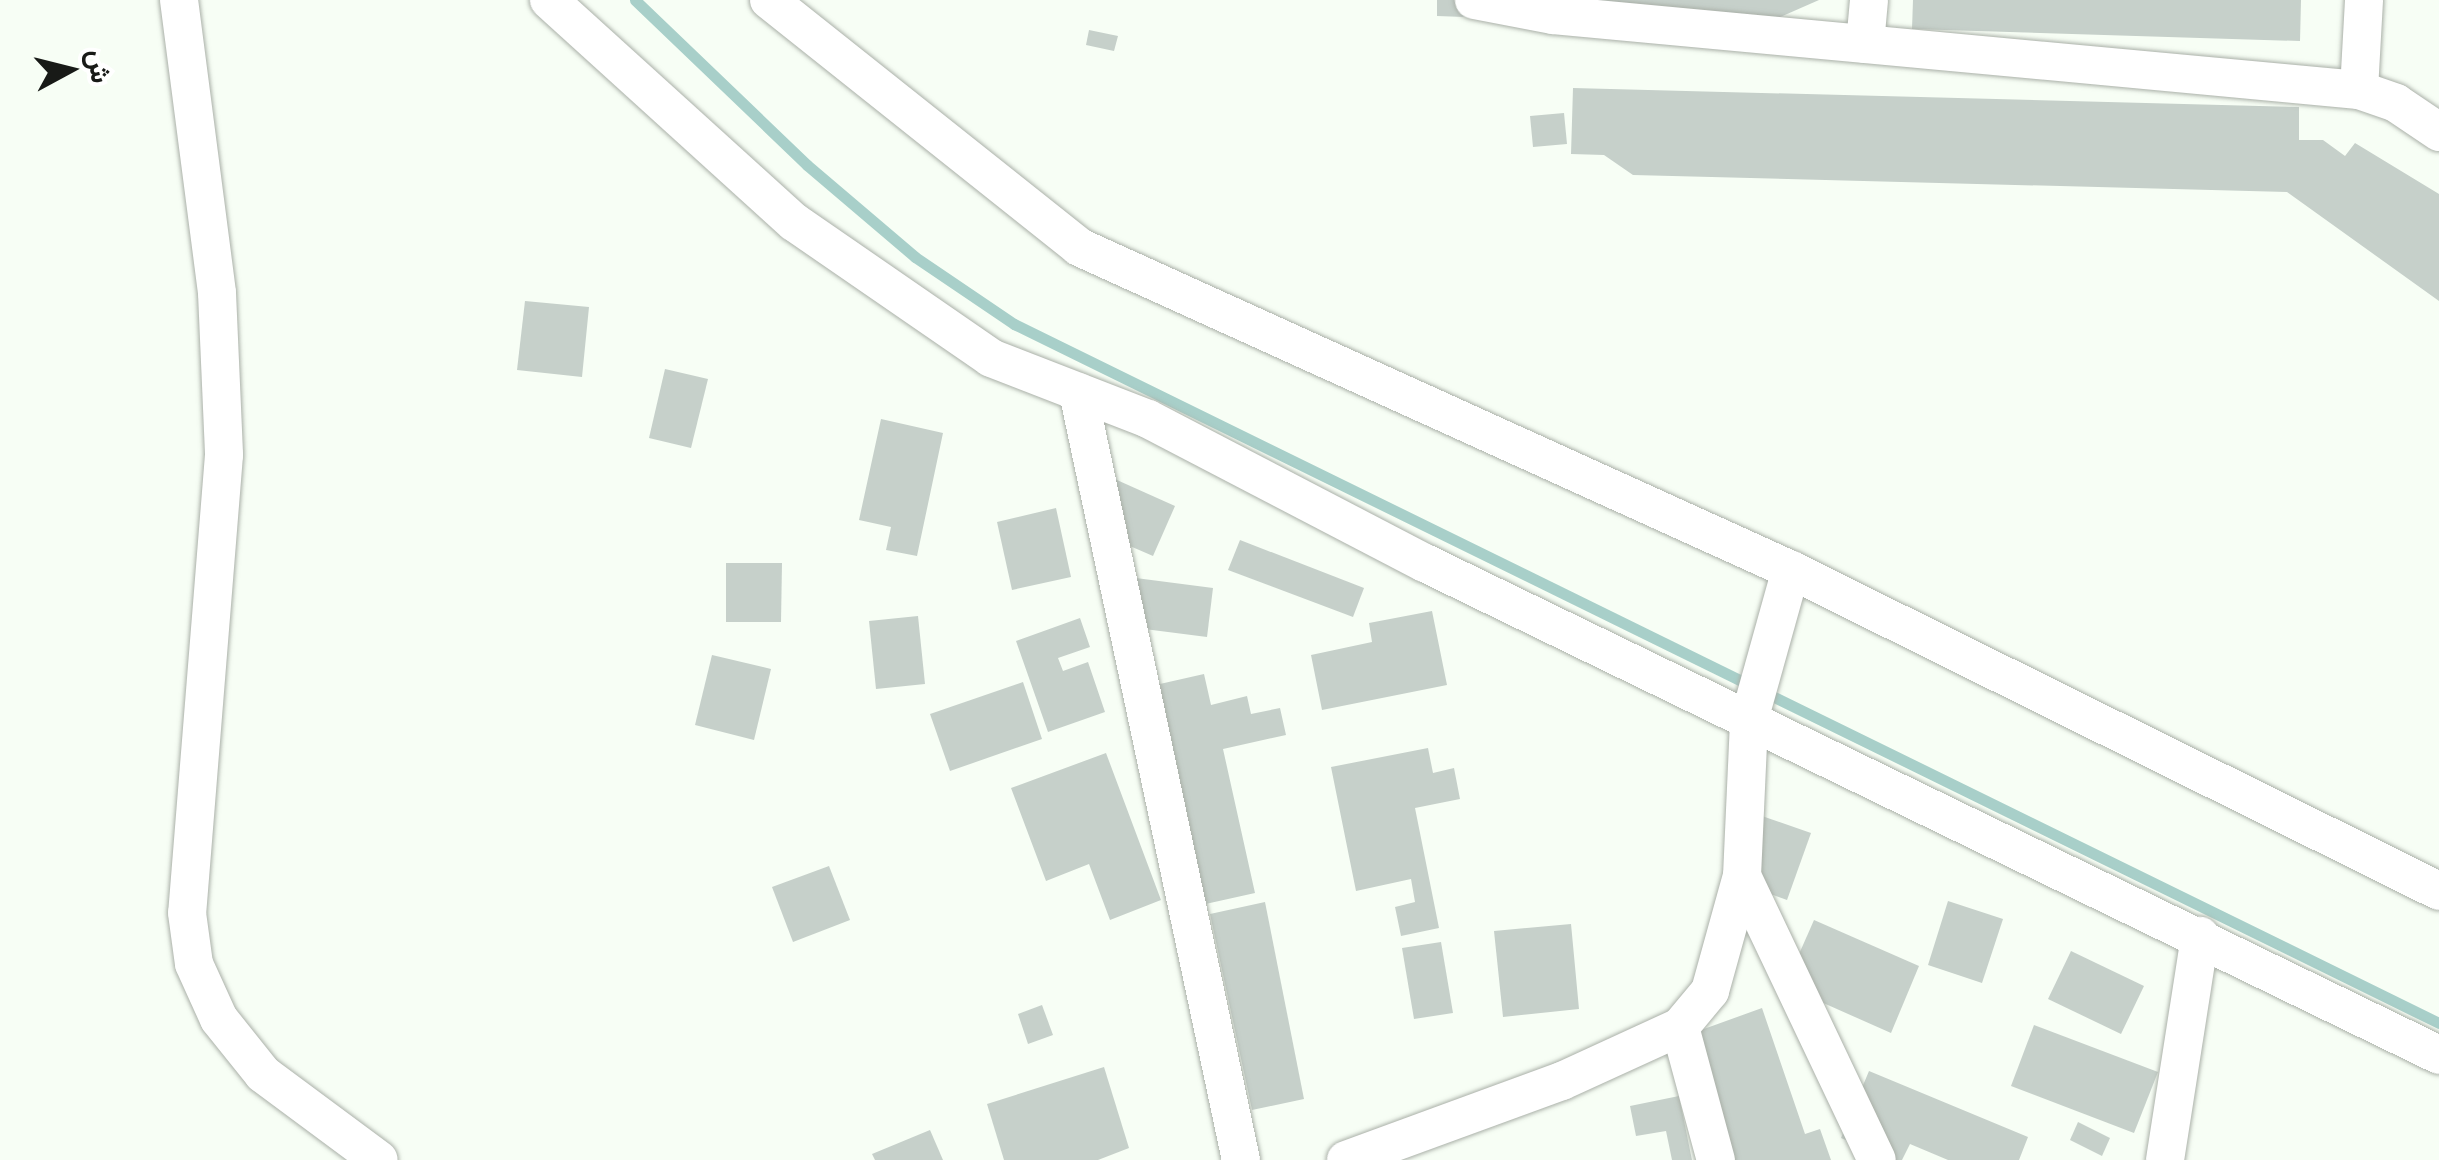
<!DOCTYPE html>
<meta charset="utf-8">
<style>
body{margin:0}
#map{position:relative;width:2439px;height:1160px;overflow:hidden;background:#f7fef5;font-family:"Space Grotesk",Vazirmatn,sans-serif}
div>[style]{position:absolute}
.stream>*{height:11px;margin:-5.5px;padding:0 5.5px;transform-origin:5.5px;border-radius:5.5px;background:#a8cfc9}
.building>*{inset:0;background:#c6d0ca}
.roads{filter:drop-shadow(0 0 2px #aab0a8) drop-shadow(0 0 2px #aab0a8)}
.minor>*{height:38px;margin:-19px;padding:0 19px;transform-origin:19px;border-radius:19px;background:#fff}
span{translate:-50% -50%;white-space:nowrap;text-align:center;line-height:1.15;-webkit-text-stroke:9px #fff;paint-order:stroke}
.north{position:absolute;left:20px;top:20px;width:100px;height:100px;-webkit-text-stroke:8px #fff;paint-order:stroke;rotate:83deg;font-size:28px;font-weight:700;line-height:40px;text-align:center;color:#181a17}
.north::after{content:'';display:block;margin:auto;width:35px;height:45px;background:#181a17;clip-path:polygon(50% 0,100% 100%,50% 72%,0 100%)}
</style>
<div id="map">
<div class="stream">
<div style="left:635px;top:0;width:238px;rotate:43.8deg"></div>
<div style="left:807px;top:165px;width:142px;rotate:40.4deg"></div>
<div style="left:915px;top:257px;width:120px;rotate:34.1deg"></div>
<div style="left:1014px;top:324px;width:1587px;rotate:26.13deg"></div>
</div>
<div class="building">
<div style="clip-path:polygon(1437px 0,1819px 0,1755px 28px,1437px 16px)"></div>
<div style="clip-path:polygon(1913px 0,2301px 0,2300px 41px,1912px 29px)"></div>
<div style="clip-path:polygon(1089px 30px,1118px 36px,1114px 51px,1086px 45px)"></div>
<div style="clip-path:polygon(1573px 88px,2299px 107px,2299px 140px,2323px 140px,2345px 156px,2355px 143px,2439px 194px,2439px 301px,2287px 192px,1633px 175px,1604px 155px,1571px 154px)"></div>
<div style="clip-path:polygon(1564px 113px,1567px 144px,1533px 147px,1530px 116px)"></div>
<div style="clip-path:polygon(525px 301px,589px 307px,582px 377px,517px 370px)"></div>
<div style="clip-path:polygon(665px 369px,708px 379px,691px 448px,649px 438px)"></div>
<div style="clip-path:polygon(881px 419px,943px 433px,917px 556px,886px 550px,891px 527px,859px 520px)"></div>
<div style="clip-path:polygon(1108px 476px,1175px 506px,1153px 556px,1086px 527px)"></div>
<div style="clip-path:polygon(1056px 508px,1071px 577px,1012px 590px,997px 522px)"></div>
<div style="clip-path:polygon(1240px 540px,1364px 588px,1353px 617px,1228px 570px)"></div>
<div style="clip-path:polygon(726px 563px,782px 563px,781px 622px,726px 622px)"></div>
<div style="clip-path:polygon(1128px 577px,1213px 588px,1207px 637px,1121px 626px)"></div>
<div style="clip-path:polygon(1432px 611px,1447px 685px,1322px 710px,1311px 655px,1372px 642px,1369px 623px)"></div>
<div style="clip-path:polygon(918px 616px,925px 684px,876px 689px,869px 621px)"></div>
<div style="clip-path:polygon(1080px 618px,1090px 647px,1058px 658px,1063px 671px,1088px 662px,1105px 712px,1048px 732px,1016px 641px)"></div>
<div style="clip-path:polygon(712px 655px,771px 669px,754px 740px,695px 725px)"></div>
<div style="clip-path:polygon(1204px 674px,1211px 705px,1247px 696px,1251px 714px,1280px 708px,1286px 735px,1223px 749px,1255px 893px,1201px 905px,1151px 686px)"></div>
<div style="clip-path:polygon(1023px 682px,1042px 739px,950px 771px,930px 714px)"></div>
<div style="clip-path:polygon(1428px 748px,1433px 773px,1454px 768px,1460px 799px,1415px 808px,1439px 928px,1401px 936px,1395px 907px,1415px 902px,1411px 879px,1356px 891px,1331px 767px)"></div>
<div style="clip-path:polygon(1106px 753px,1161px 900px,1110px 920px,1089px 864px,1046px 881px,1011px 788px)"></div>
<div style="clip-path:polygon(1759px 815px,1811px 833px,1787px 900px,1736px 881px)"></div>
<div style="clip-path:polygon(829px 866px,850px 920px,793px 942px,772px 887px)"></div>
<div style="clip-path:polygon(1948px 901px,2003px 919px,1982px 983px,1928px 965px)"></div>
<div style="clip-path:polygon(1265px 902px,1304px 1099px,1252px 1110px,1210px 914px)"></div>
<div style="clip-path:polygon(1814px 920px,1919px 966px,1891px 1033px,1785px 986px)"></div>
<div style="clip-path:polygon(1571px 924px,1579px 1009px,1503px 1017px,1494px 931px)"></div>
<div style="clip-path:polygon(1441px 942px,1453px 1013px,1414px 1019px,1402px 948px)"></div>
<div style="clip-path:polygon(2071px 951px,2144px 986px,2121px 1034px,2048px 999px)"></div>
<div style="clip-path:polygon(1042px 1005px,1053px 1035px,1028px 1044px,1018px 1014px)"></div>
<div style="clip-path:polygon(1762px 1008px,1805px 1134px,1820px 1129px,1831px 1160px,1733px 1160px,1690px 1034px)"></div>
<div style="clip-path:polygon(2034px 1025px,2158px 1072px,2134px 1133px,2011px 1086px)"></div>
<div style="clip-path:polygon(1104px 1067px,1129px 1148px,1098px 1160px,1004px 1160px,987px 1104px)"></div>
<div style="clip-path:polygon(1869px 1071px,2028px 1137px,2019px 1160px,1948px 1160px,1910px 1144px,1902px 1160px,1893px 1160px,1841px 1138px)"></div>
<div style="clip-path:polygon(1679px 1096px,1692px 1160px,1672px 1160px,1666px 1131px,1636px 1136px,1630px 1106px)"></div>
<div style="clip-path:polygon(2078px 1122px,2110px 1138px,2102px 1156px,2070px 1140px)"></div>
<div style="clip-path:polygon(930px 1130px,943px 1160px,875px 1160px,872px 1154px)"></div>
</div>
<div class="roads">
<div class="minor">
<div style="left:179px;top:0;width:295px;rotate:82.6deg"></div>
<div style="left:217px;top:293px;width:162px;rotate:87.5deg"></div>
<div style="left:224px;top:455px;width:459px;rotate:94.6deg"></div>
<div style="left:187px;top:913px;width:51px;rotate:82.2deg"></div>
<div style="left:194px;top:964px;width:60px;rotate:65.6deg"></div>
<div style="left:219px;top:1019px;width:70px;rotate:51.3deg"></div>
<div style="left:263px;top:1074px;width:144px;rotate:36.6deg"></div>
<div style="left:549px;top:0;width:331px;rotate:42.2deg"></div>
<div style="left:794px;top:222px;width:239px;rotate:34.6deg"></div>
<div style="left:991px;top:358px;width:168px;rotate:21.2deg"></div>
<div style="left:1148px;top:419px;width:312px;rotate:27.5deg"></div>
<div style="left:1425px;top:563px;width:1127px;rotate:25.88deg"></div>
<div style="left:769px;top:0;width:396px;rotate:38.5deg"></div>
<div style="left:1079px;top:247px;width:782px;rotate:24.4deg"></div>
<div style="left:1791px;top:570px;width:723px;rotate:26.35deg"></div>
<div style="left:1474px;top:0;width:80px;rotate:10.8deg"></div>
<div style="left:1553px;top:15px;width:809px;rotate:5.32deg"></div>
<div style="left:2359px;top:90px;width:39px;rotate:19deg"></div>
<div style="left:2396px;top:103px;width:52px;rotate:34deg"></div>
<div style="left:1865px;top:44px;width:44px;rotate:-84.8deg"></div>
<div style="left:2359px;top:90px;width:90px;rotate:-86.8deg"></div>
<div style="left:1078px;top:392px;width:785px;rotate:78.02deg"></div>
<div style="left:1742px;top:876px;width:314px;rotate:64.6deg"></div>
<div style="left:1680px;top:1027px;width:138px;rotate:74.9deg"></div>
<div style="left:1346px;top:1160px;width:230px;rotate:-20.1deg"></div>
<div style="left:1562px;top:1081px;width:130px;rotate:-24.6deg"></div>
<div style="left:1680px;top:1027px;width:47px;rotate:-50.2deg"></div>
<div style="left:1710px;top:991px;width:119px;rotate:-74.5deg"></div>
<div style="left:1742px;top:876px;width:156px;rotate:-87.4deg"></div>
<div style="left:1749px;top:720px;width:156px;rotate:-74.4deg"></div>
<div style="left:2165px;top:1160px;width:227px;rotate:-81.1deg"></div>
</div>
</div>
<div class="north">ش</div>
</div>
